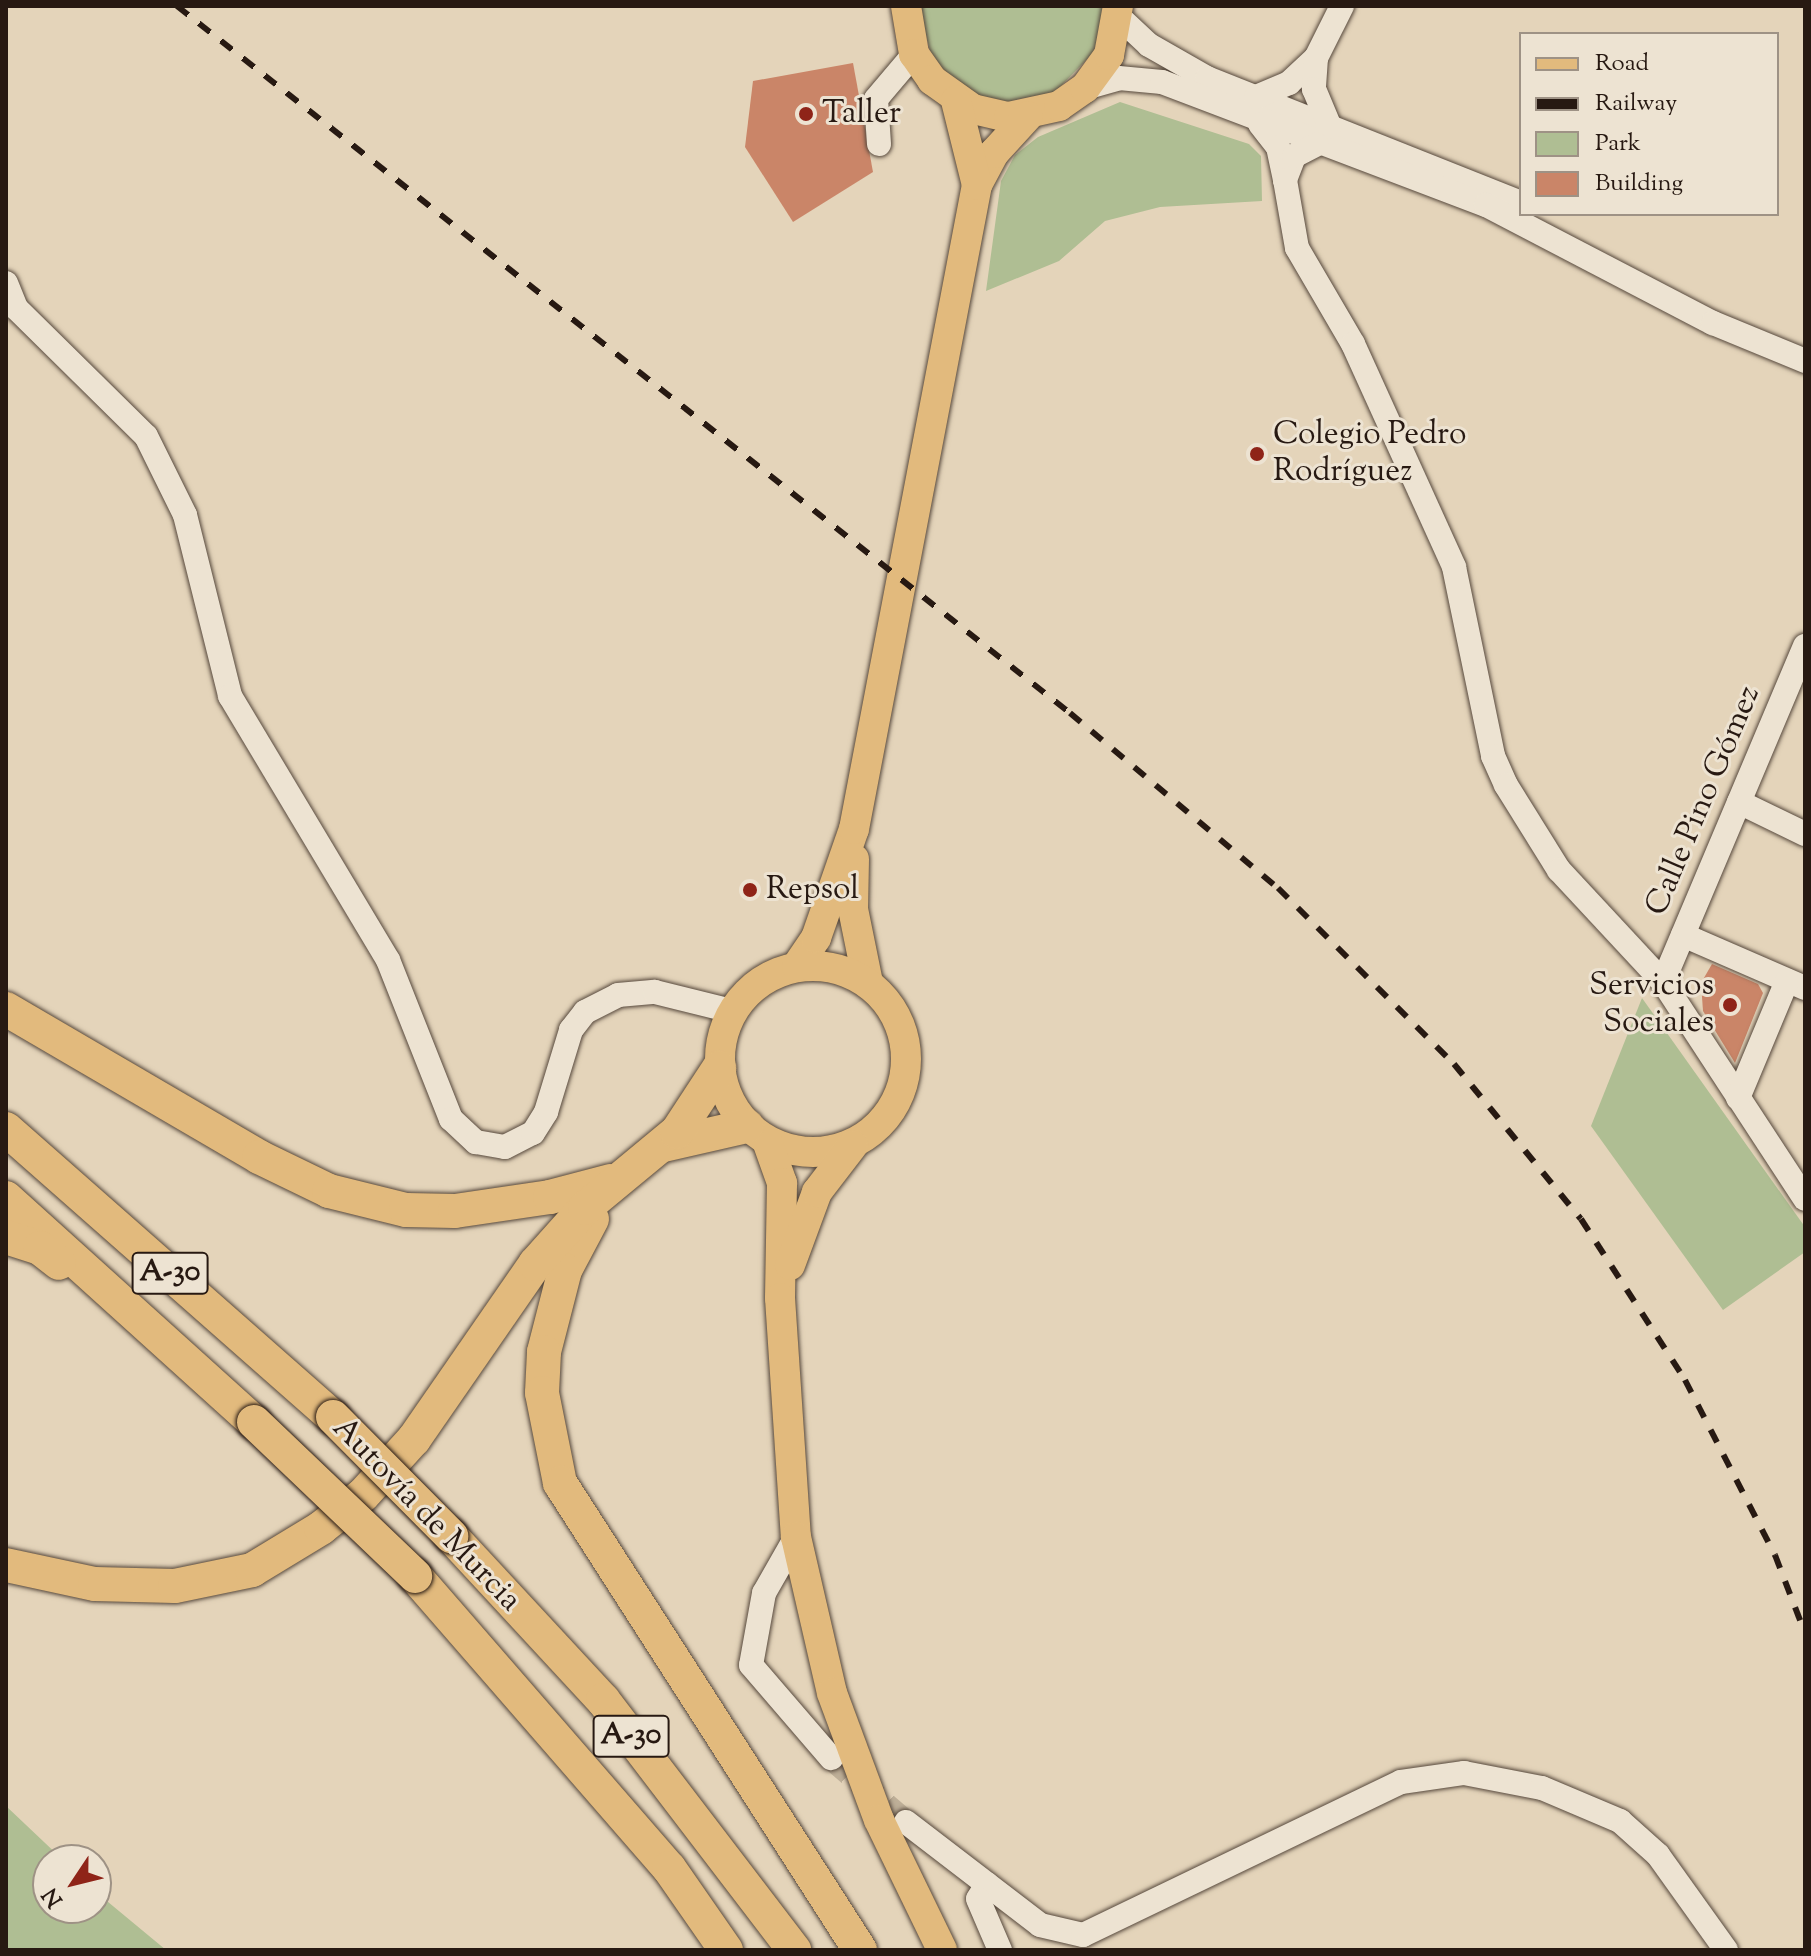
<!DOCTYPE html>
<meta charset="utf-8">
<style>
body{margin:0}
#map{position:relative;width:1811px;height:1956px;overflow:hidden;background:#e4d4ba;font-family:"Sorts Mill Goudy",serif}
div>[style]{position:absolute}
.green>*{inset:0;background:#afbe93}
.building>*{inset:0;background:#ca8568}
.minor-tunnel>*{height:24px;margin-top:-12px;transform-origin:0;background:repeating-linear-gradient(90deg,#beaf98 0 24px,transparent 0 36px)}
.roads{filter:drop-shadow(0 0 2px #56483c) drop-shadow(0 0 2px #56483c)}
.minor>*{height:24px;margin:-12px;padding:0 12px;transform-origin:12px;border-radius:12px;background:#ede3d2}
.major>*{height:30px;margin:-15px;padding:0 15px;transform-origin:15px;border-radius:15px;background:#e2ba7d}
.major>.ring{margin:-15px;padding:0;box-sizing:content-box;background:none;border:30px solid #e2ba7d;border-radius:50%}
.highway>*{height:34px;margin:-17px;padding:0 17px;transform-origin:17px;border-radius:17px;background:#e2ba7d}
.rail>*{height:6px;margin-top:-3px;transform-origin:0;background:repeating-linear-gradient(90deg,#271912 0 14px,transparent 0 28px)}
.bridges{filter:drop-shadow(0 0 2px #271912) drop-shadow(0 0 2px #271912)}
.highway-bridge>*{height:34px;margin:-17px;padding:0 17px;transform-origin:17px;border-radius:17px;background:#e2ba7d}
.dots>*{width:22px;height:22px;translate:-50% -50%;box-sizing:border-box;border:4px solid #ede3d2;border-radius:50%}
span{translate:-50% -50%;white-space:nowrap;text-align:center;line-height:1.15;-webkit-text-stroke:6px #ede3d2;paint-order:stroke}
.shield-label span{padding:2px 6px;background:#ede3d2;border:2px solid;border-radius:6px;-webkit-text-stroke-width:0}
.shield-label{font-size:30px;color:#271912;font-weight:700}
.poi-label{font-size:32px;color:#271912}
.left{translate:0 -50%;text-align:left}
.right{translate:-100% -50%;text-align:right}
.street-label{font-size:32px;color:#271912}
.frame{position:absolute;inset:0;border:8px solid #271912;pointer-events:none}
.legend{position:absolute;left:1519px;top:32px;width:260px;height:184px;box-sizing:border-box;background:#ede3d2;border:2px solid #9e9285;margin:0;padding:10px 14px;list-style:none;font-size:24px;color:#271912}
.legend li{display:flex;align-items:center;gap:16px;height:40px}
.legend b{width:40px;border:2px solid #9e9285}
.north{position:absolute;left:32px;top:1844px;width:80px;height:80px;box-sizing:border-box;background:#ede3d2;border:2px solid #9e9285;border-radius:50%;rotate:235deg;font-size:22px;font-weight:700;line-height:32px;text-align:center;color:#271912}
.north::after{content:'';display:block;margin:auto;width:28px;height:36px;background:#8f2418;clip-path:polygon(50% 0,100% 100%,50% 72%,0 100%)}
</style>
<div id="map">
<div class="green">
<div style="clip-path:polygon(918px 6px,1102px 6px,1101px 26px,1093px 53px,1055px 92px,1002px 103px,975px 96px,933px 61px)"></div>
<div style="clip-path:polygon(1120px 102px,1249px 144px,1261px 156px,1262px 201px,1160px 207px,1105px 221px,1059px 261px,986px 291px,1001px 181px,1015px 155px,1038px 137px)"></div>
<div style="clip-path:polygon(1642px 998px,1805px 1227px,1805px 1252px,1723px 1310px,1591px 1126px)"></div>
<div style="clip-path:polygon(6px 1806px,63px 1860px,48px 1860px,48px 1908px,96px 1908px,96px 1892px,166px 1950px,6px 1950px)"></div>
</div>
<div class="building">
<div style="clip-path:polygon(853px 63px,873px 172px,793px 222px,745px 147px,753px 81px)"></div>
<div style="clip-path:polygon(1712px 964px,1758px 984px,1763px 993px,1735px 1063px,1703px 1011px,1701px 983px)"></div>
</div>
<div class="minor-tunnel">
<div style="left:831px;top:1758px;width:99px;rotate:40.5deg"></div>
</div>
<div class="roads">
<div class="minor">
<div style="left:1118px;top:16px;width:42px;rotate:43.1deg"></div>
<div style="left:1149px;top:45px;width:67px;rotate:29.6deg"></div>
<div style="left:1207px;top:78px;width:338px;rotate:21.7deg"></div>
<div style="left:1316px;top:58px;width:58px;rotate:-63.4deg"></div>
<div style="left:1085px;top:88px;width:35px;rotate:-16deg"></div>
<div style="left:1119px;top:78px;width:43px;rotate:5.3deg"></div>
<div style="left:1162px;top:82px;width:347px;rotate:20.8deg"></div>
<div style="left:1486px;top:205px;width:256px;rotate:27.5deg"></div>
<div style="left:1713px;top:323px;width:100px;rotate:22.4deg"></div>
<div style="left:1256px;top:97px;width:36px;rotate:-23deg"></div>
<div style="left:1289px;top:83px;width:37px;rotate:-43deg"></div>
<div style="left:1316px;top:58px;width:31px;rotate:94deg"></div>
<div style="left:1314px;top:89px;width:41px;rotate:67.2deg"></div>
<div style="left:1260px;top:124px;width:29px;rotate:52deg"></div>
<div style="left:1278px;top:147px;width:34px;rotate:78deg"></div>
<div style="left:1285px;top:180px;width:26px;rotate:-69deg"></div>
<div style="left:1294px;top:156px;width:25px;rotate:-27deg"></div>
<div style="left:879px;top:144px;width:45px;rotate:-93.8deg"></div>
<div style="left:876px;top:99px;width:59px;rotate:-49.8deg"></div>
<div style="left:1285px;top:180px;width:69px;rotate:80deg"></div>
<div style="left:1297px;top:248px;width:111px;rotate:59.7deg"></div>
<div style="left:1353px;top:344px;width:245px;rotate:65.6deg"></div>
<div style="left:1454px;top:567px;width:193px;rotate:78.3deg"></div>
<div style="left:1493px;top:756px;width:32px;rotate:66deg"></div>
<div style="left:1506px;top:785px;width:100px;rotate:58.1deg"></div>
<div style="left:1559px;top:870px;width:153px;rotate:47.1deg"></div>
<div style="left:1663px;top:982px;width:259px;rotate:56.8deg"></div>
<div style="left:6px;top:283px;width:27px;rotate:68deg"></div>
<div style="left:16px;top:308px;width:182px;rotate:44.6deg"></div>
<div style="left:146px;top:436px;width:88px;rotate:63.7deg"></div>
<div style="left:185px;top:515px;width:187px;rotate:76deg"></div>
<div style="left:230px;top:696px;width:308px;rotate:59.1deg"></div>
<div style="left:388px;top:960px;width:171px;rotate:68.4deg"></div>
<div style="left:451px;top:1119px;width:34px;rotate:43deg"></div>
<div style="left:476px;top:1142px;width:29px;rotate:10deg"></div>
<div style="left:505px;top:1147px;width:31px;rotate:-27deg"></div>
<div style="left:533px;top:1133px;width:25px;rotate:-58deg"></div>
<div style="left:546px;top:1112px;width:86px;rotate:-73deg"></div>
<div style="left:571px;top:1030px;width:23px;rotate:-52deg"></div>
<div style="left:585px;top:1012px;width:37px;rotate:-27deg"></div>
<div style="left:618px;top:995px;width:37px;rotate:-5deg"></div>
<div style="left:655px;top:992px;width:79px;rotate:13.9deg"></div>
<div style="left:1739px;top:802px;width:73px;rotate:25.9deg"></div>
<div style="left:1683px;top:935px;width:133px;rotate:23.5deg"></div>
<div style="left:1663px;top:982px;width:365px;rotate:-67.1deg"></div>
<div style="left:1738px;top:1098px;width:127px;rotate:-67.3deg"></div>
<div style="left:796px;top:1537px;width:64px;rotate:119.7deg"></div>
<div style="left:764px;top:1593px;width:73px;rotate:100.2deg"></div>
<div style="left:751px;top:1665px;width:123px;rotate:49.3deg"></div>
<div style="left:906px;top:1822px;width:169px;rotate:37.5deg"></div>
<div style="left:1040px;top:1925px;width:44px;rotate:13.1deg"></div>
<div style="left:1083px;top:1935px;width:353px;rotate:-25.7deg"></div>
<div style="left:1401px;top:1782px;width:64px;rotate:-8.1deg"></div>
<div style="left:1464px;top:1773px;width:79px;rotate:10.9deg"></div>
<div style="left:1542px;top:1788px;width:85px;rotate:22.9deg"></div>
<div style="left:1620px;top:1821px;width:51px;rotate:41.8deg"></div>
<div style="left:1658px;top:1855px;width:117px;rotate:54.4deg"></div>
<div style="left:987px;top:1884px;width:17px;rotate:121deg"></div>
<div style="left:978px;top:1899px;width:56px;rotate:66.7deg"></div>
</div>
<div class="major">
<div style="left:906px;top:6px;width:49px;rotate:80.5deg"></div>
<div style="left:914px;top:54px;width:32px;rotate:55deg"></div>
<div style="left:932px;top:80px;width:50px;rotate:35.3deg"></div>
<div style="left:973px;top:109px;width:37px;rotate:13deg"></div>
<div style="left:1009px;top:117px;width:51px;rotate:-12.4deg"></div>
<div style="left:1059px;top:106px;width:32px;rotate:-35deg"></div>
<div style="left:1085px;top:88px;width:41px;rotate:-54deg"></div>
<div style="left:1109px;top:55px;width:50px;rotate:-79.6deg"></div>
<div style="left:977px;top:185px;width:36px;rotate:-62deg"></div>
<div style="left:994px;top:153px;width:50px;rotate:-47.4deg"></div>
<div style="left:854px;top:859px;width:50px;rotate:91.1deg"></div>
<div style="left:853px;top:909px;width:76px;rotate:78.5deg"></div>
<div class="ring" style="left:720px;top:966px;width:156px;height:156px"></div>
<div style="left:797px;top:966px;width:34px;rotate:-56deg"></div>
<div style="left:816px;top:938px;width:115px;rotate:-70.8deg"></div>
<div style="left:854px;top:829px;width:656px;rotate:-79.19deg"></div>
<div style="left:977px;top:185px;width:87px;rotate:-104deg"></div>
<div style="left:767px;top:1141px;width:45px;rotate:70.3deg"></div>
<div style="left:782px;top:1183px;width:115px;rotate:91deg"></div>
<div style="left:780px;top:1298px;width:240px;rotate:86.2deg"></div>
<div style="left:796px;top:1537px;width:160px;rotate:77deg"></div>
<div style="left:832px;top:1693px;width:135px;rotate:69.7deg"></div>
<div style="left:879px;top:1820px;width:144px;rotate:64.1deg"></div>
<div style="left:790px;top:1265px;width:78px;rotate:-69.7deg"></div>
<div style="left:817px;top:1192px;width:59px;rotate:-52.5deg"></div>
</div>
<div class="highway">
<div style="left:6px;top:1009px;width:293px;rotate:30.3deg"></div>
<div style="left:259px;top:1157px;width:78px;rotate:25.9deg"></div>
<div style="left:329px;top:1191px;width:79px;rotate:13.9deg"></div>
<div style="left:406px;top:1210px;width:49px;rotate:1.2deg"></div>
<div style="left:455px;top:1211px;width:96px;rotate:-8.4deg"></div>
<div style="left:550px;top:1197px;width:62px;rotate:-14.9deg"></div>
<div style="left:6px;top:1129px;width:436px;rotate:41.4deg"></div>
<div style="left:664px;top:1145px;width:85px;rotate:-12.9deg"></div>
<div style="left:6px;top:1198px;width:334px;rotate:42.1deg"></div>
<div style="left:592px;top:1219px;width:58px;rotate:117.9deg"></div>
<div style="left:565px;top:1270px;width:85px;rotate:104.4deg"></div>
<div style="left:544px;top:1352px;width:41px;rotate:92.8deg"></div>
<div style="left:542px;top:1393px;width:92px;rotate:78.7deg"></div>
<div style="left:560px;top:1483px;width:555px;rotate:57.28deg"></div>
<div style="left:6px;top:1237px;width:36px;rotate:18deg"></div>
<div style="left:40px;top:1248px;width:24px;rotate:38deg"></div>
<div style="left:451px;top:1536px;width:224px;rotate:47.2deg"></div>
<div style="left:603px;top:1700px;width:315px;rotate:52.6deg"></div>
<div style="left:6px;top:1565px;width:91px;rotate:12.1deg"></div>
<div style="left:95px;top:1584px;width:80px;rotate:1.4deg"></div>
<div style="left:175px;top:1586px;width:79px;rotate:-11.7deg"></div>
<div style="left:252px;top:1570px;width:81px;rotate:-31.3deg"></div>
<div style="left:321px;top:1528px;width:53px;rotate:-38.2deg"></div>
<div style="left:363px;top:1495px;width:76px;rotate:-47.7deg"></div>
<div style="left:414px;top:1439px;width:213px;rotate:-55.3deg"></div>
<div style="left:535px;top:1264px;width:75px;rotate:-48.2deg"></div>
<div style="left:585px;top:1208px;width:119px;rotate:-39.6deg"></div>
<div style="left:677px;top:1132px;width:77px;rotate:-56.7deg"></div>
<div style="left:415px;top:1576px;width:387px;rotate:49deg"></div>
<div style="left:669px;top:1868px;width:100px;rotate:55.2deg"></div>
</div>
</div>
<div class="rail">
<div style="left:177px;top:6px;width:1139px;rotate:38.37deg"></div>
<div style="left:1070px;top:713px;width:272px;rotate:40.1deg"></div>
<div style="left:1278px;top:888px;width:249px;rotate:45deg"></div>
<div style="left:1454px;top:1064px;width:200px;rotate:50.7deg"></div>
<div style="left:1581px;top:1219px;width:192px;rotate:57.1deg"></div>
<div style="left:1685px;top:1380px;width:197px;rotate:62.8deg"></div>
<div style="left:1775px;top:1555px;width:84px;rotate:69deg"></div>
</div>
<div class="bridges">
<div class="highway-bridge">
<div style="left:333px;top:1417px;width:168px;rotate:45.2deg"></div>
<div style="left:254px;top:1422px;width:223px;rotate:43.7deg"></div>
</div>
</div>
<div class="dots">
<div style="left:806px;top:114px;background:#8f2418"></div>
<div style="left:1257px;top:454px;background:#8f2418"></div>
<div style="left:750px;top:890px;background:#8f2418"></div>
<div style="left:1730px;top:1005px;background:#8f2418"></div>
</div>
<div class="shield-label">
<span style="left:170px;top:1273px">A-30</span>
<span style="left:631px;top:1736px">A-30</span>
</div>
<div class="poi-label">
<span class="left" style="left:822px;top:114px">Taller</span>
<span class="left" style="left:1273px;top:454px">Colegio Pedro<br>Rodríguez</span>
<span class="left" style="left:766px;top:890px">Repsol</span>
<span class="right" style="left:1714px;top:1005px">Servicios<br>Sociales</span>
</div>
<div class="street-label">
<span style="left:1704px;top:801px;rotate:-67deg">Calle Pino Gómez</span>
<span style="left:426px;top:1515px;rotate:46deg">Autovía de Murcia</span>
</div>
<div class="frame"></div>
<ul class="legend">
<li><b style="height:10px;background:#e2ba7d"></b>Road</li>
<li><b style="height:10px;background:#271912"></b>Railway</li>
<li><b style="height:22px;background:#afbe93"></b>Park</li>
<li><b style="height:22px;background:#ca8568"></b>Building</li>
</ul>
<div class="north">N</div>
</div>
